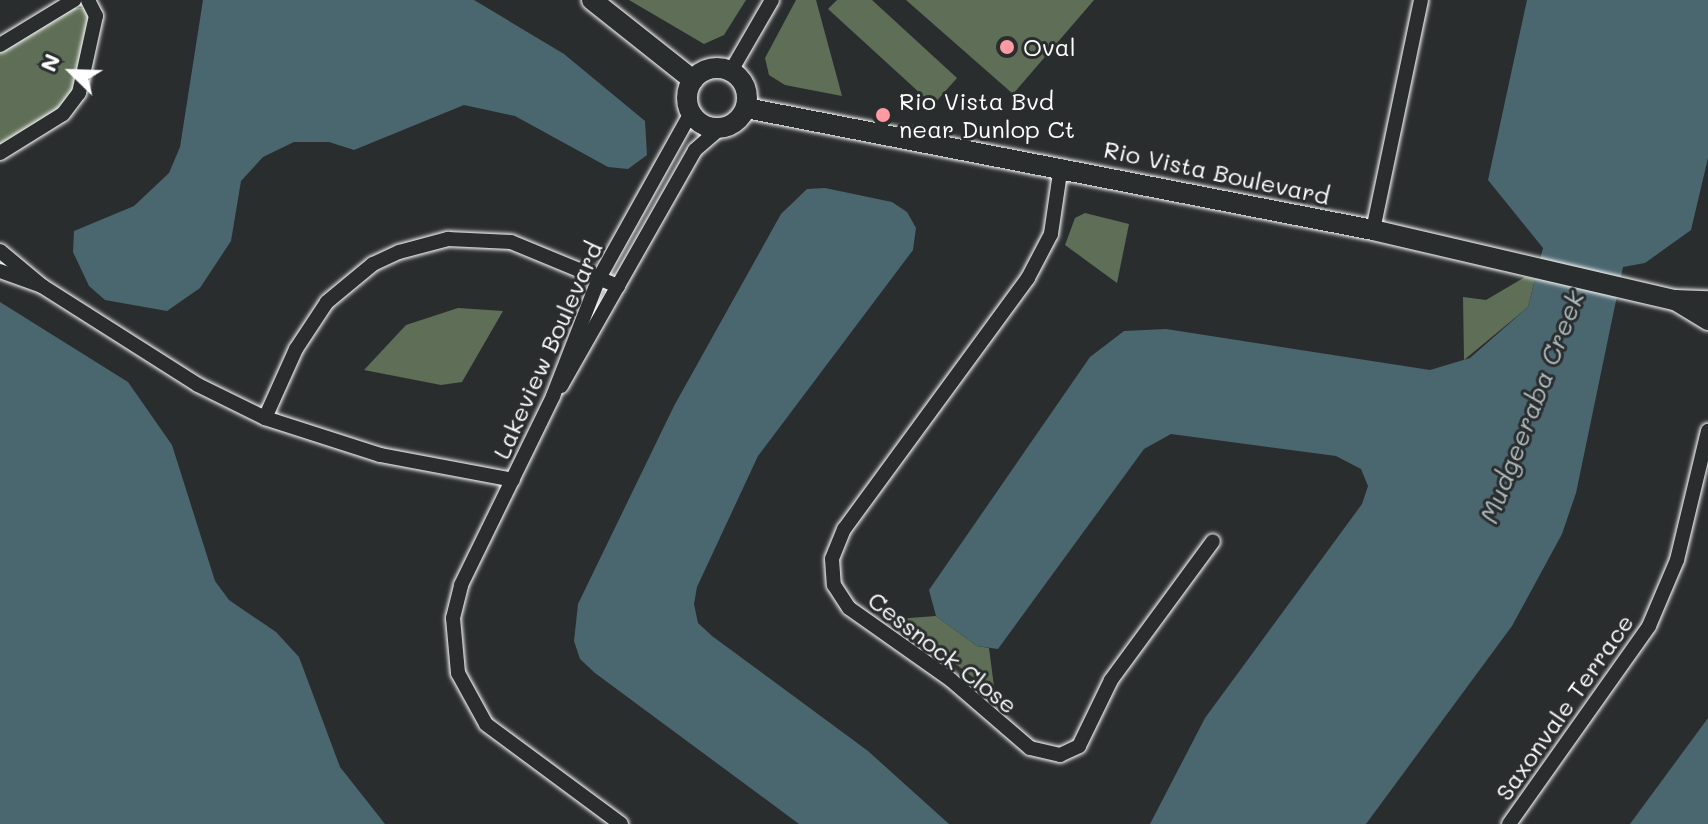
<!DOCTYPE html>
<style>
body{margin:0}
#map{position:relative;width:1708px;height:824px;overflow:hidden;background:#2a2d2e;font-family:Mali,sans-serif}
div>[style]{position:absolute}
.green>*{inset:0;background:#5f6e56}
.water>*{inset:0;background:#4a666f}
.roads{filter:drop-shadow(0 0 2px #fff) drop-shadow(0 0 2px #fff)}
.street>*{height:14px;margin:-7px;padding:0 7px;transform-origin:7px;border-radius:7px;background:#2a2d2e}
.secondary>*{height:20px;margin:-10px;padding:0 10px;transform-origin:10px;border-radius:10px;background:#2a2d2e}
.secondary>.ring{margin:-10px;padding:0;box-sizing:content-box;background:none;border:20px solid #2a2d2e;border-radius:50%}
.dots>*{width:22px;height:22px;translate:-50% -50%;box-sizing:border-box;border:4px solid #2a2d2e;border-radius:50%}
span{translate:-50% -50%;white-space:nowrap;text-align:center;line-height:1.15;-webkit-text-stroke:6px #2a2d2e;paint-order:stroke}
.poi-label{font-size:24px;color:#fff}
.left{translate:0 -50%;text-align:left}
.street-label{font-size:24px;color:#fff}
.water-label{font-size:26px;color:#aebabe;font-style:italic}
.north{position:absolute;left:32px;top:32px;width:80px;height:80px;-webkit-text-stroke:6px #2a2d2e;paint-order:stroke;rotate:293deg;font-size:22px;font-weight:700;line-height:32px;text-align:center;color:#fff}
.north::after{content:'';display:block;margin:auto;width:28px;height:36px;background:#fff;clip-path:polygon(50% 0,100% 100%,50% 72%,0 100%)}
</style>
<div id="map">
<div class="green">
<div style="clip-path:polygon(629px 0,746px 0,724px 35px,704px 44px)"></div>
<div style="clip-path:polygon(796px 0,816px 0,842px 96px,785px 85px,769px 75px,765px 58px)"></div>
<div style="clip-path:polygon(837px 0,872px 0,957px 78px,933px 105px,828px 9px)"></div>
<div style="clip-path:polygon(906px 0,1094px 0,1013px 94px)"></div>
<div style="clip-path:polygon(74px 8px,85px 8px,89px 17px,80px 73px,71px 94px,54px 112px,0 145px,0 52px)"></div>
<div style="clip-path:polygon(1085px 213px,1129px 224px,1117px 283px,1065px 245px,1075px 218px)"></div>
<div style="clip-path:polygon(1525px 277px,1535px 279px,1528px 307px,1464px 360px,1463px 297px,1486px 300px)"></div>
<div style="clip-path:polygon(458px 308px,503px 311px,462px 382px,441px 385px,364px 370px,406px 325px)"></div>
<div style="clip-path:polygon(936px 616px,977px 646px,989px 648px,995px 694px,896px 619px)"></div>
</div>
<div class="water">
<div style="clip-path:polygon(203px 0,474px 0,564px 54px,645px 121px,647px 155px,628px 169px,608px 167px,515px 116px,464px 105px,354px 150px,329px 142px,294px 142px,263px 157px,241px 181px,231px 241px,200px 288px,167px 311px,105px 300px,89px 286px,73px 252px,74px 231px,134px 206px,169px 173px,180px 147px)"></div>
<div style="clip-path:polygon(1527px 0,1708px 0,1708px 158px,1691px 230px,1645px 263px,1623px 267px,1576px 493px,1562px 534px,1512px 626px,1366px 824px,1150px 824px,1205px 718px,1362px 504px,1368px 486px,1361px 469px,1336px 456px,1171px 434px,1144px 449px,998px 649px,977px 646px,936px 616px,929px 590px,1090px 357px,1124px 331px,1166px 329px,1430px 370px,1470px 358px,1528px 307px,1543px 248px,1488px 180px)"></div>
<div style="clip-path:polygon(825px 188px,892px 202px,907px 212px,916px 228px,913px 250px,758px 456px,697px 587px,694px 604px,698px 623px,712px 636px,868px 751px,949px 824px,799px 824px,595px 673px,580px 659px,574px 641px,578px 604px,674px 406px,781px 214px,807px 189px)"></div>
<div style="clip-path:polygon(0 302px,128px 382px,172px 445px,215px 581px,229px 600px,276px 632px,299px 657px,340px 767px,385px 824px,0 824px)"></div>
<div style="clip-path:polygon(1708px 718px,1708px 824px,1630px 824px)"></div>
</div>
<div class="roads">
<div class="street">
<div style="left:0;top:45px;width:87px;rotate:-31.3deg"></div>
<div style="left:731px;top:71px;width:82px;rotate:-60deg"></div>
<div style="left:0;top:153px;width:74px;rotate:-31.8deg"></div>
<div style="left:63px;top:114px;width:26px;rotate:-53deg"></div>
<div style="left:79px;top:93px;width:79px;rotate:-77.6deg"></div>
<div style="left:96px;top:16px;width:18px;rotate:-117deg"></div>
<div style="left:1061px;top:166px;width:69px;rotate:98.4deg"></div>
<div style="left:1051px;top:234px;width:50px;rotate:117.6deg"></div>
<div style="left:1028px;top:278px;width:311px;rotate:126.2deg"></div>
<div style="left:844px;top:529px;width:32px;rotate:112deg"></div>
<div style="left:832px;top:559px;width:26px;rotate:86deg"></div>
<div style="left:834px;top:585px;width:27px;rotate:57deg"></div>
<div style="left:849px;top:608px;width:125px;rotate:35.2deg"></div>
<div style="left:951px;top:680px;width:104px;rotate:40.7deg"></div>
<div style="left:1030px;top:748px;width:31px;rotate:13deg"></div>
<div style="left:1060px;top:755px;width:21px;rotate:-25deg"></div>
<div style="left:1079px;top:746px;width:73px;rotate:-64.1deg"></div>
<div style="left:1111px;top:680px;width:172px;rotate:-53.7deg"></div>
<div style="left:1373px;top:230px;width:235px;rotate:-78.2deg"></div>
<div style="left:0;top:251px;width:55px;rotate:39.8deg"></div>
<div style="left:0;top:271px;width:45px;rotate:19.7deg"></div>
<div style="left:42px;top:286px;width:185px;rotate:32.4deg"></div>
<div style="left:198px;top:385px;width:75px;rotate:26.2deg"></div>
<div style="left:265px;top:418px;width:121px;rotate:17.8deg"></div>
<div style="left:380px;top:455px;width:135px;rotate:10.6deg"></div>
<div style="left:561px;top:386px;width:271px;rotate:-60.4deg"></div>
<div style="left:695px;top:150px;width:33px;rotate:-41deg"></div>
<div style="left:265px;top:418px;width:76px;rotate:-65.8deg"></div>
<div style="left:296px;top:349px;width:56px;rotate:-56.6deg"></div>
<div style="left:327px;top:302px;width:60px;rotate:-39.6deg"></div>
<div style="left:373px;top:264px;width:29px;rotate:-25deg"></div>
<div style="left:399px;top:252px;width:51px;rotate:-14.9deg"></div>
<div style="left:448px;top:239px;width:63px;rotate:2.7deg"></div>
<div style="left:511px;top:242px;width:116px;rotate:22.4deg"></div>
<div style="left:621px;top:824px;width:168px;rotate:-143.5deg"></div>
<div style="left:486px;top:724px;width:58px;rotate:-118.8deg"></div>
<div style="left:458px;top:673px;width:55px;rotate:-95.2deg"></div>
<div style="left:453px;top:618px;width:34px;rotate:-76deg"></div>
<div style="left:461px;top:585px;width:210px;rotate:-64deg"></div>
<div style="left:553px;top:396px;width:127px;rotate:-68.7deg"></div>
<div style="left:599px;top:278px;width:189px;rotate:-60.9deg"></div>
<div style="left:1509px;top:824px;width:242px;rotate:-54.7deg"></div>
<div style="left:1649px;top:626px;width:72px;rotate:-67deg"></div>
<div style="left:1677px;top:560px;width:133px;rotate:-76.5deg"></div>
</div>
<div class="secondary">
<div style="left:592px;top:0;width:129px;rotate:38.4deg"></div>
<div class="ring" style="left:687px;top:68px;width:40px;height:40px"></div>
<div style="left:746px;top:108px;width:639px;rotate:11.01deg"></div>
<div style="left:1373px;top:230px;width:310px;rotate:13.1deg"></div>
<div style="left:1675px;top:300px;width:33px;rotate:2deg"></div>
<div style="left:1675px;top:300px;width:39px;rotate:31deg"></div>
</div>
</div>
<div class="dots">
<div style="left:1007px;top:47px;background:#ff9aa2"></div>
<div style="left:883px;top:115px;background:#ff9aa2"></div>
</div>
<div class="poi-label">
<span class="left" style="left:1023px;top:47px">Oval</span>
<span class="left" style="left:899px;top:115px">Rio Vista Bvd<br>near Dunlop Ct</span>
</div>
<div class="street-label">
<span style="left:1217px;top:172px;rotate:12deg">Rio Vista Boulevard</span>
<span style="left:547px;top:350px;rotate:-66deg">Lakeview Boulevard</span>
<span style="left:943px;top:652px;rotate:38deg">Cessnock Close</span>
<span style="left:1564px;top:707px;rotate:-55deg">Saxonvale Terrace</span>
</div>
<div class="water-label">
<span style="left:1532px;top:407px;rotate:-69deg">Mudgeeraba Creek</span>
</div>
<div class="north">N</div>
</div>
